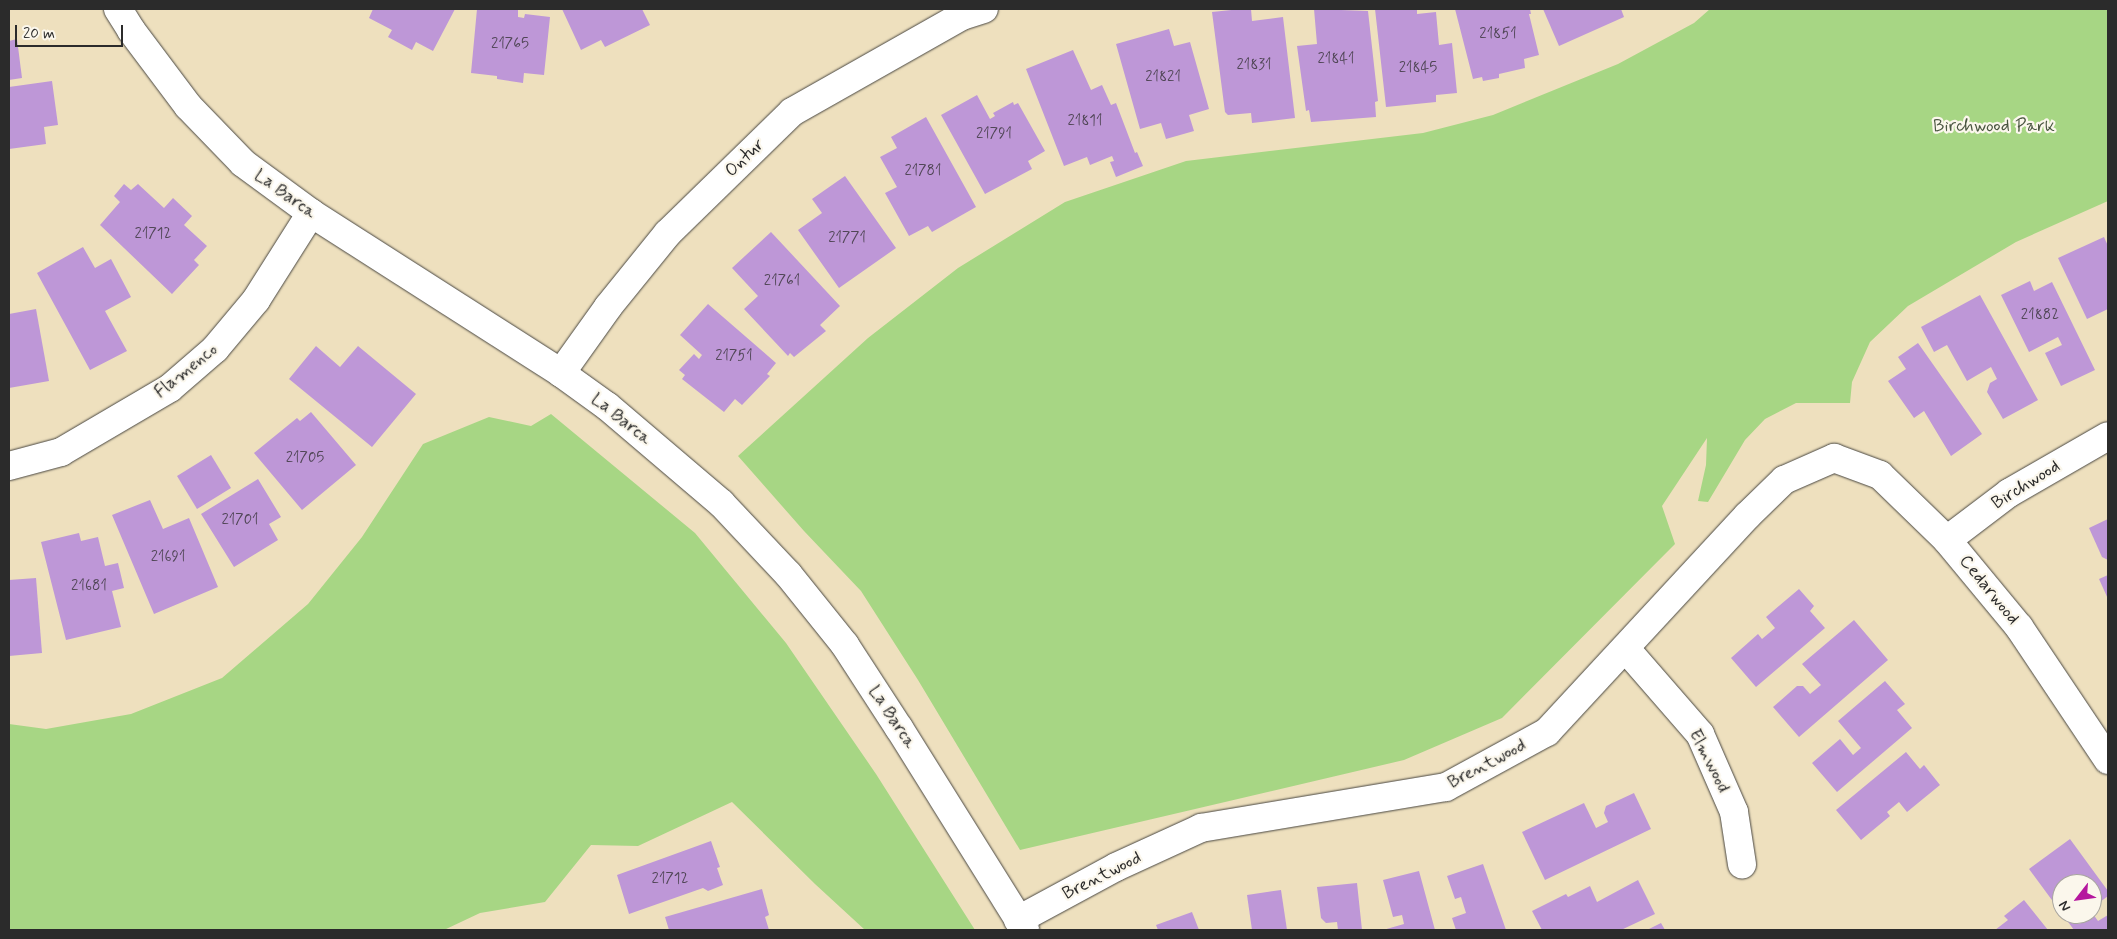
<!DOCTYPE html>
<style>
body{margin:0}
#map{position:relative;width:2117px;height:939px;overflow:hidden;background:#eee0be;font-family:Mynerve,sans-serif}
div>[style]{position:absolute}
.green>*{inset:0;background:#a7d684}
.building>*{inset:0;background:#be97d7}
.roads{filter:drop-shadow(0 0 1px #484641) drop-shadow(0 0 1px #484641)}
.minor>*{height:28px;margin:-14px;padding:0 14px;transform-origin:14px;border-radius:14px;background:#fff}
.tertiary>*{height:28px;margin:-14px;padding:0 14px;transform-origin:14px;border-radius:14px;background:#fff}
span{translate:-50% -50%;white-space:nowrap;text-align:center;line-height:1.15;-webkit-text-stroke:4.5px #fbf7ec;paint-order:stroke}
.number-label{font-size:15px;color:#504656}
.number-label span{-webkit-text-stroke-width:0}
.park-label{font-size:18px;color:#4a5641}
.street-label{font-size:18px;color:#2b2b2b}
.frame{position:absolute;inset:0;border:10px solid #2b2b2b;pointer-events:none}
.north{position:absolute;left:2052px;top:874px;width:50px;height:50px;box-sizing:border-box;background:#fbf7ec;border:1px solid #a8a59f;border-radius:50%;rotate:240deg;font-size:14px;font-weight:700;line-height:20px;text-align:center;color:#2b2b2b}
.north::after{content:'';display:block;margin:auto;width:18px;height:22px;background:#b5179e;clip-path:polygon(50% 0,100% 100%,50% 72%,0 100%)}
.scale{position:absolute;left:15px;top:25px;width:108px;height:22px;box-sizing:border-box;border:2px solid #2b2b2b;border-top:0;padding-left:6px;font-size:15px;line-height:18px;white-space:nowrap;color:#2b2b2b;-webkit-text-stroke:4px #fbf7ec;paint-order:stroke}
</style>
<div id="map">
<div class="green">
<div style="clip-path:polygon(1710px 9px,2108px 9px,2108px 201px,2016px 242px,1908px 306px,1870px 342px,1852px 382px,1850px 403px,1796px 403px,1765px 419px,1745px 440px,1708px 502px,1698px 501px,1706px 465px,1707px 438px,1662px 506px,1675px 544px,1502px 718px,1404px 760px,1020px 850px,918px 680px,861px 591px,804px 531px,738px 456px,868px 338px,958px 268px,1065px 202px,1186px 161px,1423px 133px,1493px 115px,1618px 64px,1694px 23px)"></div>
<div style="clip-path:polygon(551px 414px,695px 533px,786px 643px,876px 774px,975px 930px,865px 930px,815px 884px,732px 802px,638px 846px,591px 845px,545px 902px,480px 913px,444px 930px,9px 930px,9px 724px,46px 729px,131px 714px,222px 678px,308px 604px,362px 537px,423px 444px,489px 417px,531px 426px)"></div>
</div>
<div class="building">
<div style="clip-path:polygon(373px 9px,455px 9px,433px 51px,416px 42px,412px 50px,388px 37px,392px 30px,369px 18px)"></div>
<div style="clip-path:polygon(477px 9px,518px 9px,518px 17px,524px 18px,525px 14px,550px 17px,544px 75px,524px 73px,523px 83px,497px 79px,497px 76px,471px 73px)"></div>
<div style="clip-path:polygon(562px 9px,642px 9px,650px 25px,605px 47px,601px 40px,581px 50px)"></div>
<div style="clip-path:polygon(1241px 9px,1251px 9px,1252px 21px,1283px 17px,1295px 118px,1252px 123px,1251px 113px,1228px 115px,1225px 112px,1212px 12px)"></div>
<div style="clip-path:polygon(1314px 9px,1368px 11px,1378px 101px,1375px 102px,1376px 117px,1311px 122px,1309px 110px,1306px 111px,1297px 46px,1317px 44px)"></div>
<div style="clip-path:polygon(1375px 9px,1417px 9px,1417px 14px,1436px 12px,1439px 45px,1452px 43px,1457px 93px,1436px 95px,1436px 102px,1386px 107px)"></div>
<div style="clip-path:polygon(1455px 9px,1530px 9px,1531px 14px,1529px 14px,1539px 55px,1524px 59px,1525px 68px,1499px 74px,1499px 78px,1483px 81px,1482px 77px,1473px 79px)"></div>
<div style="clip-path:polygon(1543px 9px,1621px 9px,1624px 17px,1559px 46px)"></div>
<div style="clip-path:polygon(1169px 29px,1174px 46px,1190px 42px,1209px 109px,1189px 115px,1194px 131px,1166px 139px,1161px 123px,1140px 129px,1116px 44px)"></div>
<div style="clip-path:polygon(17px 39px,22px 78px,9px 80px,9px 41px)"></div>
<div style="clip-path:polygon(1073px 50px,1091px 90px,1102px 85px,1111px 105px,1116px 103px,1135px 153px,1137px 152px,1143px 166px,1116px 177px,1110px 162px,1114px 161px,1112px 156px,1090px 165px,1087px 157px,1064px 166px,1026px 69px)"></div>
<div style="clip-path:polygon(52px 81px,58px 125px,44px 127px,46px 144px,9px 149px,9px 87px)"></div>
<div style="clip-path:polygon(977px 95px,990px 119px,995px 116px,993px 113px,1013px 102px,1014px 105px,1018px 103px,1045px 151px,1028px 161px,1032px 169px,985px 194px,941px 115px)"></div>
<div style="clip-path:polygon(926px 117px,976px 207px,932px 232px,928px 226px,909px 236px,885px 193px,897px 187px,880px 157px,897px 148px,891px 137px)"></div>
<div style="clip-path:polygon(845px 176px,896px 248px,839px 288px,798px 230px,822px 213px,812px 199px)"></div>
<div style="clip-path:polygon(124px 184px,131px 190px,138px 184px,164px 208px,173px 198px,192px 216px,184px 225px,207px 246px,194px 260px,199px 265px,172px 294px,100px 225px,120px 202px,114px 196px)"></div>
<div style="clip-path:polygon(771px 232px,840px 306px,820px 325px,826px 331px,794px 357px,790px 353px,788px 356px,744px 309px,758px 296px,732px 268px)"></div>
<div style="clip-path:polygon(2104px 237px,2108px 246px,2108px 309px,2087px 319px,2058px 258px)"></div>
<div style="clip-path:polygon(83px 247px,95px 268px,111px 259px,131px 297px,105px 311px,127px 351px,90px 370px,37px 273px)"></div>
<div style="clip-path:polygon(2030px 281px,2034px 291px,2052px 282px,2095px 370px,2061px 386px,2045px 353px,2062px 345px,2058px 337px,2029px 352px,2001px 295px)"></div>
<div style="clip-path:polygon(1980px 295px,2038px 400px,2003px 419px,1987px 392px,1990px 383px,1997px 379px,1991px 367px,1967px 381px,1947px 345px,1934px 352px,1921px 327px)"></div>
<div style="clip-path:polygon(708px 304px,776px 363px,767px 374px,770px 376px,742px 405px,735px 399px,724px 412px,682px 379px,685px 375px,679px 370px,694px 354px,699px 359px,702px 355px,680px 335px)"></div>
<div style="clip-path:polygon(36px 309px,49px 381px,9px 388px,9px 314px)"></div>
<div style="clip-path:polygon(1918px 343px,1982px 434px,1951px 456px,1924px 411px,1914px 418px,1888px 381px,1906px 369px,1898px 357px)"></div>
<div style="clip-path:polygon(316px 346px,340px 367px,358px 346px,416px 394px,372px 447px,289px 379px)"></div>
<div style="clip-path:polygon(311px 412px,356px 465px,302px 510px,254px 453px,297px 418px,300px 421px)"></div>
<div style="clip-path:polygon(211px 455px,231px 488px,197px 509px,177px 476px)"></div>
<div style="clip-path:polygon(258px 479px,281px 517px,269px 524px,278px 540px,234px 567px,201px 514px)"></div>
<div style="clip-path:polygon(150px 500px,163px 529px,189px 518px,218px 587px,154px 614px,112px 515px)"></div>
<div style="clip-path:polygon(2108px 519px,2108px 560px,2102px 557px,2089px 528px)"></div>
<div style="clip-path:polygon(79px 533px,81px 541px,98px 537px,105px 566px,118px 563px,124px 588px,112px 591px,121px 627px,66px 640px,41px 542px)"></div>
<div style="clip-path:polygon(2108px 575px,2108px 599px,2099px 579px)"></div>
<div style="clip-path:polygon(36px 578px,42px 653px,9px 656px,9px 580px)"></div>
<div style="clip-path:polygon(1799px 589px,1814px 606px,1810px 611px,1825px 628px,1756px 687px,1731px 658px,1758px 634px,1762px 639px,1775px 628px,1766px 617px)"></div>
<div style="clip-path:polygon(1854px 620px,1888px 660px,1799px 737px,1773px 707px,1797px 686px,1803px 686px,1810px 694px,1821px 685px,1802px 664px)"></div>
<div style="clip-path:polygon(1885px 681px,1905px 704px,1897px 710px,1912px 728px,1837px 792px,1812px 763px,1840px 739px,1853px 755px,1861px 748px,1838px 721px)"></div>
<div style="clip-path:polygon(1906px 752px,1920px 769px,1924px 765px,1940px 785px,1907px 812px,1899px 802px,1887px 812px,1890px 816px,1861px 840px,1836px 810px)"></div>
<div style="clip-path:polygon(1634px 793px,1651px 829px,1545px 880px,1522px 832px,1584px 803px,1596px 828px,1608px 822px,1604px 813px,1606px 806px)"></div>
<div style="clip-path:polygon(2070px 839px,2108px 891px,2108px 896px,2092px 908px,2092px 884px,2062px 884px,2062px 914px,2093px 914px,2098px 921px,2108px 915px,2108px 930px,2074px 930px,2029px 869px)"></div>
<div style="clip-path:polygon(711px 841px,720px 867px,717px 868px,723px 885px,708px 891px,703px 888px,629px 914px,617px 875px)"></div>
<div style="clip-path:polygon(1483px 864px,1506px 930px,1456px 930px,1452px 918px,1466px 913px,1461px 897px,1455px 899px,1447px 876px)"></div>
<div style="clip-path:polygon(1419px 871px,1435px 930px,1383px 930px,1404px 924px,1402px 915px,1393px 917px,1383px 880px)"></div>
<div style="clip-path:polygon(1638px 880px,1655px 914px,1621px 930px,1542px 930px,1532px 911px,1566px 894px,1568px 897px,1590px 886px,1597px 902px)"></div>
<div style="clip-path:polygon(1357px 883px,1362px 930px,1338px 930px,1337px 922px,1326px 923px,1321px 918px,1317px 887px)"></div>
<div style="clip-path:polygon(762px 889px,769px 915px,765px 917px,769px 930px,669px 930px,665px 917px)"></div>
<div style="clip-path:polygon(1281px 890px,1287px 930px,1252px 930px,1247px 895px)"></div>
<div style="clip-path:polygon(2024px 900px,2048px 930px,1995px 930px,2008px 920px,2004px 916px)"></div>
<div style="clip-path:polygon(1192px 912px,1199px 930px,1158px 930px,1156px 925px)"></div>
<div style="clip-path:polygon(1661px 923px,1665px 930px,1647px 930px)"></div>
</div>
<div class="roads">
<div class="minor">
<div style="left:561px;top:373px;width:81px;rotate:-54.5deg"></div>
<div style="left:608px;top:307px;width:95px;rotate:-51deg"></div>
<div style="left:668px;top:233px;width:173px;rotate:-44.3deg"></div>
<div style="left:792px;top:112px;width:195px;rotate:-29.5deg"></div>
<div style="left:962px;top:16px;width:23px;rotate:-18deg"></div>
<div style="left:9px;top:466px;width:54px;rotate:-15.1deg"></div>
<div style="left:61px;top:452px;width:126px;rotate:-30.4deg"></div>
<div style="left:170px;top:388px;width:60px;rotate:-40.9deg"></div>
<div style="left:215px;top:349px;width:64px;rotate:-50.1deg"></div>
<div style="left:256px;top:300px;width:103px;rotate:-57.7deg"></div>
<div style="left:1947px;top:540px;width:78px;rotate:-37.2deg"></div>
<div style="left:2009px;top:493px;width:114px;rotate:-29.9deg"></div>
<div style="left:1626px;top:649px;width:113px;rotate:49deg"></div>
<div style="left:1700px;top:734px;width:85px;rotate:66.4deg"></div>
<div style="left:1734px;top:812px;width:53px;rotate:81.3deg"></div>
<div style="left:1018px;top:920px;width:111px;rotate:-28.4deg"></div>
<div style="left:1116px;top:867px;width:94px;rotate:-24.6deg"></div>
<div style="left:1201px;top:828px;width:248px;rotate:-9.5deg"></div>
<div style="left:1446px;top:787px;width:115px;rotate:-28.6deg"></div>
<div style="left:1547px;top:732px;width:294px;rotate:-47.2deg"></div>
<div style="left:1747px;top:516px;width:52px;rotate:-44.2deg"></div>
<div style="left:1784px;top:480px;width:55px;rotate:-23.7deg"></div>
<div style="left:1834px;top:458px;width:49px;rotate:20.3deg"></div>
<div style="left:1880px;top:475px;width:93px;rotate:44.1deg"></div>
<div style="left:1947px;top:540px;width:113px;rotate:50.4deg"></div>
<div style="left:2019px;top:627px;width:160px;rotate:56.2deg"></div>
</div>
<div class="tertiary">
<div style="left:118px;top:9px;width:25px;rotate:58deg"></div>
<div style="left:131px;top:30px;width:95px;rotate:53.1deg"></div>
<div style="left:188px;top:106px;width:79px;rotate:46deg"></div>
<div style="left:243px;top:163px;width:84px;rotate:36.3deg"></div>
<div style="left:311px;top:213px;width:297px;rotate:32.6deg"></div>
<div style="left:561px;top:373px;width:57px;rotate:35.7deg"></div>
<div style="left:607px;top:406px;width:150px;rotate:40.4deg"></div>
<div style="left:721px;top:503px;width:98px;rotate:46.7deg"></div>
<div style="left:788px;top:574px;width:91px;rotate:51.2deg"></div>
<div style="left:845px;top:645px;width:99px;rotate:57deg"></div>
<div style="left:899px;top:728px;width:238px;rotate:58deg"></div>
</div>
</div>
<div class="number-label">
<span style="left:1498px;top:35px">21851</span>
<span style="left:510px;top:45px">21765</span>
<span style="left:1336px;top:60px">21841</span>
<span style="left:1254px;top:66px">21831</span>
<span style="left:1418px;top:69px">21845</span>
<span style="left:1163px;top:78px">21821</span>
<span style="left:1085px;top:122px">21811</span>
<span style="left:994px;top:135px">21791</span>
<span style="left:923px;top:172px">21781</span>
<span style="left:153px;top:235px">21712</span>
<span style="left:847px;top:239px">21771</span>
<span style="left:782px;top:282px">21761</span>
<span style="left:2040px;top:316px">21882</span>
<span style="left:734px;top:357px">21751</span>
<span style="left:305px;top:459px">21705</span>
<span style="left:240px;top:521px">21701</span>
<span style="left:168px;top:558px">21691</span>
<span style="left:89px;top:587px">21681</span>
<span style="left:670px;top:880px">21712</span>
</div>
<div class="park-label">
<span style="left:1994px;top:126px">Birchwood Park</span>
</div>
<div class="street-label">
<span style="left:745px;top:158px;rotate:-44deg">Ontur</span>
<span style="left:285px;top:194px;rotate:36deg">La Barca</span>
<span style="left:186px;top:371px;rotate:-39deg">Flamenco</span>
<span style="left:621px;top:419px;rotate:39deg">La Barca</span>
<span style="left:2026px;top:485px;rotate:-32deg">Birchwood</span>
<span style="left:1989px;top:590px;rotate:51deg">Cedarwood</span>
<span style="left:892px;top:717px;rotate:57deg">La Barca</span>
<span style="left:1709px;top:761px;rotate:63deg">Elmwood</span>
<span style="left:1487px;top:764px;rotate:-28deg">Brentwood</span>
<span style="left:1102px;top:876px;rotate:-27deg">Brentwood</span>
</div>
<div class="frame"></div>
<div class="north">N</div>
<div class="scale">20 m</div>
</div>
